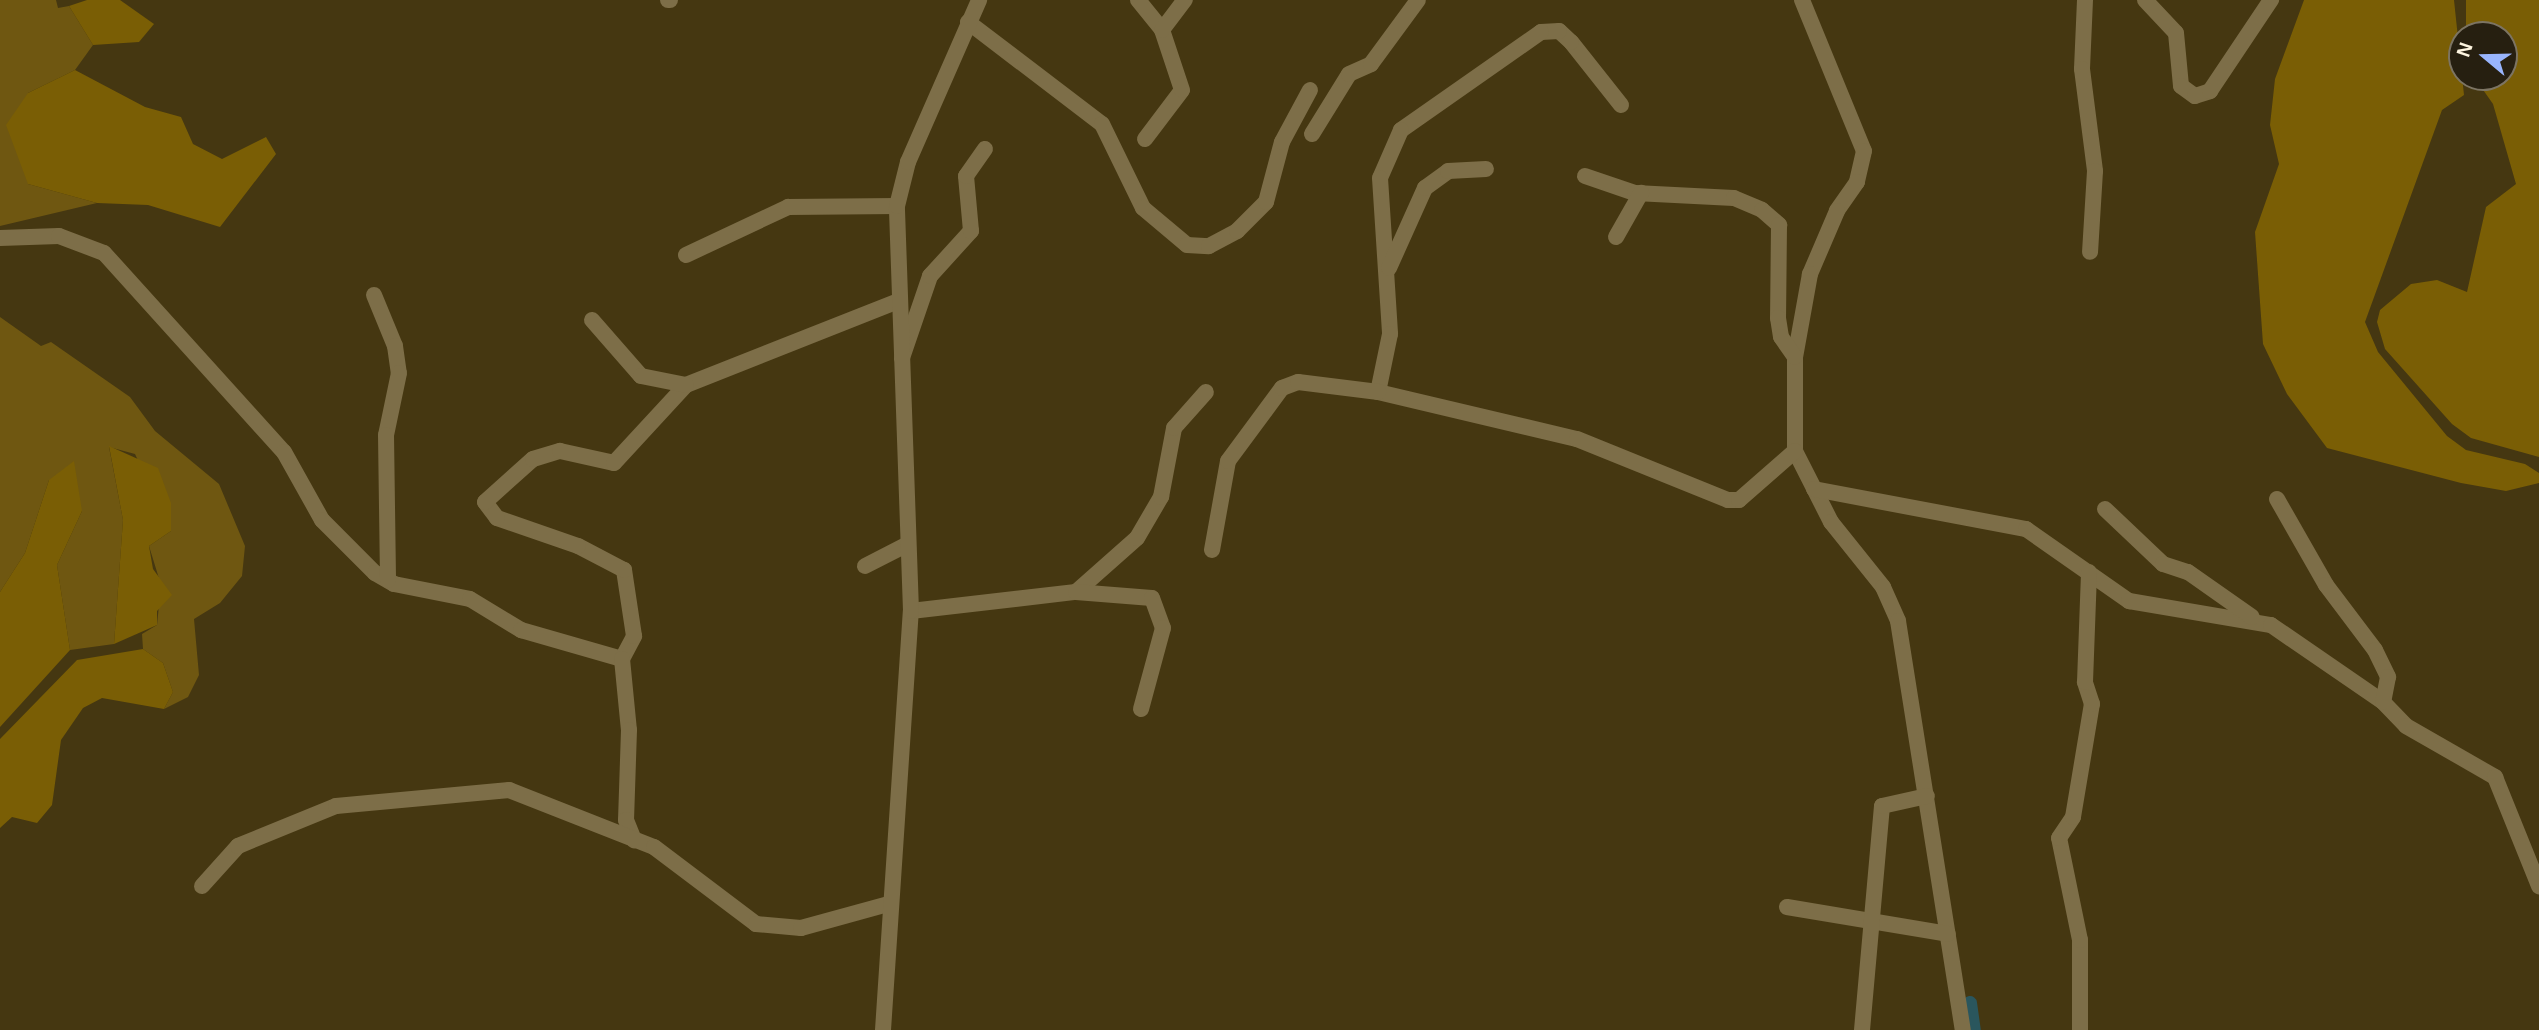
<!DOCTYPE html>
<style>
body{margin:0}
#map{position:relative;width:2539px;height:1030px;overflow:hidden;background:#453711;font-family:Arial,sans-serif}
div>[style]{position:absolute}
.green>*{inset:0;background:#6f5711}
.forest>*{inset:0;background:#7a5e05}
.canal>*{height:14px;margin:-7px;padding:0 7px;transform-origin:7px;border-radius:7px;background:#2a565d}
.minor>*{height:16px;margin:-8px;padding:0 8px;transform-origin:8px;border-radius:8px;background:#7d6e48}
span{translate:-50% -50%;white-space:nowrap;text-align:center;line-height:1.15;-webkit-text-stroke:7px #261f10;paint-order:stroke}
.north{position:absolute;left:2448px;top:21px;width:70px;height:70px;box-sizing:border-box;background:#261f10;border:2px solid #7c7463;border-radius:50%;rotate:289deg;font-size:19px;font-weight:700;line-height:28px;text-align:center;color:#fdf4df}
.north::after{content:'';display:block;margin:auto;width:24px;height:32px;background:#99b5fd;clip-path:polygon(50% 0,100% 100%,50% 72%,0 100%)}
</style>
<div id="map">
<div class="green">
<div style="clip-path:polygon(0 0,56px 0,58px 8px,69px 6px,93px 45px,75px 70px,28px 93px,28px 184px,97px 203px,0 226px)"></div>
<div style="clip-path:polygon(0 317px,41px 346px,51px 342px,130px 397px,155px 431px,219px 484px,245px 546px,242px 576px,220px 603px,194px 619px,199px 675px,188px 697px,164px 709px,173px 692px,163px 663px,143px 649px,142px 634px,157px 625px,161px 585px,149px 546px,171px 531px,135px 454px,109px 447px,123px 520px,114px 644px,70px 650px,57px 565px,82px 511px,49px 480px,25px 553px,0 592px)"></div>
</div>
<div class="forest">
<div style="clip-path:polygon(87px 0,120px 0,154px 24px,139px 42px,93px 45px,69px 6px)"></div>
<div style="clip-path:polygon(2304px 0,2454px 0,2464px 95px,2442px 110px,2365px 322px,2378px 352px,2447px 436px,2466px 450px,2525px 464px,2539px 473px,2539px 483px,2506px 491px,2461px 483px,2327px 448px,2287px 394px,2263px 344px,2255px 232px,2279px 164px,2270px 125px,2275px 79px)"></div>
<div style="clip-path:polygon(2466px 0,2539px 0,2539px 457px,2471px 438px,2452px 424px,2385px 349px,2377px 322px,2380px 310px,2411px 284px,2437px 280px,2467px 292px,2486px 207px,2516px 184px,2493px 104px,2474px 77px,2504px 77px,2504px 35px,2466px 35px)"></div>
<div style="clip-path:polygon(75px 70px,145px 107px,181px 117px,193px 144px,222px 159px,266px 137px,276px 154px,220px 227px,148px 205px,97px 203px,28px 184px,6px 125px,28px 93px)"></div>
<div style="clip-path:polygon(109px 446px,158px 468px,171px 503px,171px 531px,149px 546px,153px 569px,172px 595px,157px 611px,157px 625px,114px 644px,123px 520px)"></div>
<div style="clip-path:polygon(74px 461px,82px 511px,57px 565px,70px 650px,0 727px,0 592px,25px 553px,49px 480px)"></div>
<div style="clip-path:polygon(143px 649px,163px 663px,173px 692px,164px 709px,102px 698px,83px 708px,61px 740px,52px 805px,37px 823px,12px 817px,0 828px,0 739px,77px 660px)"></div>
</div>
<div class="canal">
<div style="left:1970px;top:1003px;width:27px;rotate:82deg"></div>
</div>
<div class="minor">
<div style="left:668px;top:0;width:2px"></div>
<div style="left:1138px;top:0;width:38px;rotate:51deg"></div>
<div style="left:1802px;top:0;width:163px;rotate:67.7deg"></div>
<div style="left:1864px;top:151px;width:32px;rotate:103deg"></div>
<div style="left:1857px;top:182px;width:35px;rotate:125deg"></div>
<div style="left:1837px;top:211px;width:69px;rotate:113.2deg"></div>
<div style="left:1810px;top:274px;width:84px;rotate:100.2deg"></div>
<div style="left:1795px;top:357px;width:94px;rotate:90deg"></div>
<div style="left:1795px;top:451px;width:80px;rotate:63.1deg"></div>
<div style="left:1831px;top:522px;width:83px;rotate:51.3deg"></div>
<div style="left:1883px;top:587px;width:37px;rotate:66deg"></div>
<div style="left:1898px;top:621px;width:414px;rotate:81deg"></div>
<div style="left:2085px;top:0;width:69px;rotate:92.5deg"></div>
<div style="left:2082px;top:69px;width:103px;rotate:82.7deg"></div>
<div style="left:2095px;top:171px;width:81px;rotate:93.5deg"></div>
<div style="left:2145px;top:0;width:45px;rotate:46.8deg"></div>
<div style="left:2176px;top:33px;width:53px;rotate:84.6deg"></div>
<div style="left:2181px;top:86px;width:17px;rotate:36deg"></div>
<div style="left:2195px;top:96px;width:16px;rotate:-18deg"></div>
<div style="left:2210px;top:91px;width:110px;rotate:-56.2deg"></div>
<div style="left:968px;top:22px;width:168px;rotate:37.3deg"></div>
<div style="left:1102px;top:124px;width:93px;rotate:64deg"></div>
<div style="left:1143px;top:208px;width:57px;rotate:40.1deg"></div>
<div style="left:1187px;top:245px;width:22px;rotate:3deg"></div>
<div style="left:1209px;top:246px;width:32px;rotate:-28deg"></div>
<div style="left:1237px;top:231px;width:41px;rotate:-45deg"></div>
<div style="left:1266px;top:202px;width:62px;rotate:-75.1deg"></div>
<div style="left:1282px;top:142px;width:59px;rotate:-61.7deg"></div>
<div style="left:1621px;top:105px;width:80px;rotate:-128.4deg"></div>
<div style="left:1571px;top:42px;width:16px;rotate:-137deg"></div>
<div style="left:1559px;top:31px;width:18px;rotate:177deg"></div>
<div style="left:1541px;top:32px;width:171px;rotate:145deg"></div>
<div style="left:1401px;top:130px;width:52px;rotate:113.6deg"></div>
<div style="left:1380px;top:178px;width:156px;rotate:86.3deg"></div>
<div style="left:1390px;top:334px;width:59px;rotate:101.7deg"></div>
<div style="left:1378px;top:392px;width:204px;rotate:13.3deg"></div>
<div style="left:1577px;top:439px;width:163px;rotate:22deg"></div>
<div style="left:1728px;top:500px;width:11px"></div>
<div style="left:1739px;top:500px;width:74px;rotate:-41.2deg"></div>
<div style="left:1312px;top:134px;width:70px;rotate:-58.3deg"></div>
<div style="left:1349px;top:74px;width:24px;rotate:-24deg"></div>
<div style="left:1371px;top:64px;width:79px;rotate:-53.7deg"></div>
<div style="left:1145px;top:139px;width:61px;rotate:-52.9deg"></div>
<div style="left:1182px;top:90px;width:63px;rotate:-108.4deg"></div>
<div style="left:1162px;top:30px;width:38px;rotate:-53deg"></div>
<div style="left:1585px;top:176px;width:53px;rotate:18.8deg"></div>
<div style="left:1635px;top:193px;width:99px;rotate:2.9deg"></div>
<div style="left:1734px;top:198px;width:30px;rotate:23deg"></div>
<div style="left:1762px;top:210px;width:23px;rotate:41deg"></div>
<div style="left:1779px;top:225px;width:93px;rotate:90.6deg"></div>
<div style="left:1778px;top:318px;width:19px;rotate:81deg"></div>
<div style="left:1781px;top:337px;width:24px;rotate:55deg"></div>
<div style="left:1616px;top:237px;width:51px;rotate:-60.4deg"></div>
<div style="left:0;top:238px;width:59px;rotate:-1.9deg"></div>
<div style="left:59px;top:236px;width:48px;rotate:20.7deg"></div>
<div style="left:104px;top:253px;width:268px;rotate:47.9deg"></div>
<div style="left:284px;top:452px;width:78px;rotate:60.8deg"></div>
<div style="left:322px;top:520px;width:75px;rotate:45deg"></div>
<div style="left:375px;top:573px;width:22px;rotate:30deg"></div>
<div style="left:394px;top:584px;width:77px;rotate:11.2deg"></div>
<div style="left:470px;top:599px;width:60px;rotate:31.3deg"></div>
<div style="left:521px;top:630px;width:105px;rotate:16deg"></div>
<div style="left:622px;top:659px;width:26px;rotate:-62deg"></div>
<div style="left:634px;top:636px;width:67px;rotate:-98.6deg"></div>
<div style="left:624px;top:570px;width:52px;rotate:-152.4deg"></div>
<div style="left:578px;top:546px;width:86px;rotate:-160.9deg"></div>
<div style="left:497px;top:518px;width:20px;rotate:-127deg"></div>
<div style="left:485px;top:502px;width:64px;rotate:-41.9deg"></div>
<div style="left:533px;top:459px;width:28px;rotate:-17deg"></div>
<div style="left:560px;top:451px;width:55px;rotate:12.5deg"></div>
<div style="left:614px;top:463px;width:106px;rotate:-47.3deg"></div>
<div style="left:686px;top:385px;width:228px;rotate:-21.6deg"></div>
<div style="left:686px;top:255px;width:113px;rotate:-25.2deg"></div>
<div style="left:788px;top:207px;width:109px;rotate:-0.5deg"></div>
<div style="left:1389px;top:268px;width:88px;rotate:-65.8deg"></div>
<div style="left:1425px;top:188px;width:29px;rotate:-36deg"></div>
<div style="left:1448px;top:171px;width:38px;rotate:-3deg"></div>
<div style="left:374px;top:295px;width:55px;rotate:67.6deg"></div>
<div style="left:395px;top:346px;width:27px;rotate:82deg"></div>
<div style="left:399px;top:373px;width:63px;rotate:101.8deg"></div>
<div style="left:386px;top:435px;width:145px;rotate:89.2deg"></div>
<div style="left:592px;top:320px;width:74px;rotate:48.8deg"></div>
<div style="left:641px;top:376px;width:46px;rotate:11.3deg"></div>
<div style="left:902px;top:358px;width:87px;rotate:-71.1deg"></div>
<div style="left:930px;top:276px;width:61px;rotate:-47.7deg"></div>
<div style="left:971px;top:231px;width:55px;rotate:-95.2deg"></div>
<div style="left:966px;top:176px;width:33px;rotate:-55deg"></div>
<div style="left:1814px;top:489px;width:216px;rotate:10.7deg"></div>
<div style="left:2026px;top:529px;width:126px;rotate:35deg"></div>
<div style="left:2129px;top:601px;width:144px;rotate:9.6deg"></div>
<div style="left:2271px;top:625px;width:136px;rotate:34.5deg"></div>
<div style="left:2383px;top:702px;width:33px;rotate:46deg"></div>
<div style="left:2406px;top:726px;width:103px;rotate:29.8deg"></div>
<div style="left:2495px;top:777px;width:118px;rotate:68deg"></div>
<div style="left:2277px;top:499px;width:99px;rotate:60.3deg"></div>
<div style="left:2326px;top:585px;width:81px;rotate:53deg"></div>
<div style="left:2375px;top:650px;width:30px;rotate:64deg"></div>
<div style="left:2388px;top:677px;width:25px;rotate:101deg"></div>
<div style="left:2105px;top:509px;width:80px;rotate:43.5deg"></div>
<div style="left:2163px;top:564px;width:26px;rotate:18deg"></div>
<div style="left:2188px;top:572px;width:78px;rotate:35.1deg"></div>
<div style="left:1212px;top:550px;width:90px;rotate:-79.8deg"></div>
<div style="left:1228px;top:461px;width:91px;rotate:-53.5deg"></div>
<div style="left:1282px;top:388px;width:17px;rotate:-21deg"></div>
<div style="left:1298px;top:382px;width:81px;rotate:7.1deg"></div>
<div style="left:865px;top:566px;width:48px;rotate:-27.1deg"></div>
<div style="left:1076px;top:592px;width:81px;rotate:-41.5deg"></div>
<div style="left:1137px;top:538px;width:48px;rotate:-59.7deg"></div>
<div style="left:1161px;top:497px;width:70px;rotate:-79.3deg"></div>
<div style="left:1174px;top:428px;width:48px;rotate:-48.4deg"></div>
<div style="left:911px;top:611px;width:166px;rotate:-6.6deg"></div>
<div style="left:1076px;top:592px;width:76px;rotate:4.5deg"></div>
<div style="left:1152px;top:598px;width:32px;rotate:70deg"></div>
<div style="left:1163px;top:628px;width:84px;rotate:105.2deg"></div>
<div style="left:622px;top:659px;width:71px;rotate:84.4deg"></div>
<div style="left:629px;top:730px;width:90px;rotate:91.9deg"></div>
<div style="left:626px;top:820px;width:22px;rotate:68deg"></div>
<div style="left:202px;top:886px;width:54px;rotate:-48deg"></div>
<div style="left:238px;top:846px;width:106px;rotate:-22.2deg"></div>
<div style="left:336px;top:806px;width:174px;rotate:-5.3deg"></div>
<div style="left:509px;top:790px;width:156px;rotate:21.5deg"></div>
<div style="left:654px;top:847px;width:128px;rotate:37deg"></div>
<div style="left:756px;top:924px;width:45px;rotate:5.1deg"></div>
<div style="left:801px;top:928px;width:90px;rotate:-15.4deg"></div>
<div style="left:1787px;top:907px;width:163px;rotate:9.5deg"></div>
<div style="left:883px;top:1030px;width:420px;rotate:-86.2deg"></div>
<div style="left:911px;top:611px;width:405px;rotate:-92deg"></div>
<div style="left:897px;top:206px;width:45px;rotate:-76deg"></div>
<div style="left:908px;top:162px;width:177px;rotate:-66.3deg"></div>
<div style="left:1862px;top:1030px;width:225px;rotate:-84.9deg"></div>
<div style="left:1882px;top:806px;width:46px;rotate:-12.5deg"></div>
<div style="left:2080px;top:1030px;width:90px;rotate:-90deg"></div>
<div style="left:2080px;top:940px;width:104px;rotate:-101.6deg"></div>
<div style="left:2059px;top:838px;width:25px;rotate:-56deg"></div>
<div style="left:2073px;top:817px;width:115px;rotate:-80.5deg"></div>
<div style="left:2092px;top:704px;width:23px;rotate:-108deg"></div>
<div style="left:2085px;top:682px;width:110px;rotate:-87.9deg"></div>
</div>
<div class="north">N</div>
</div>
